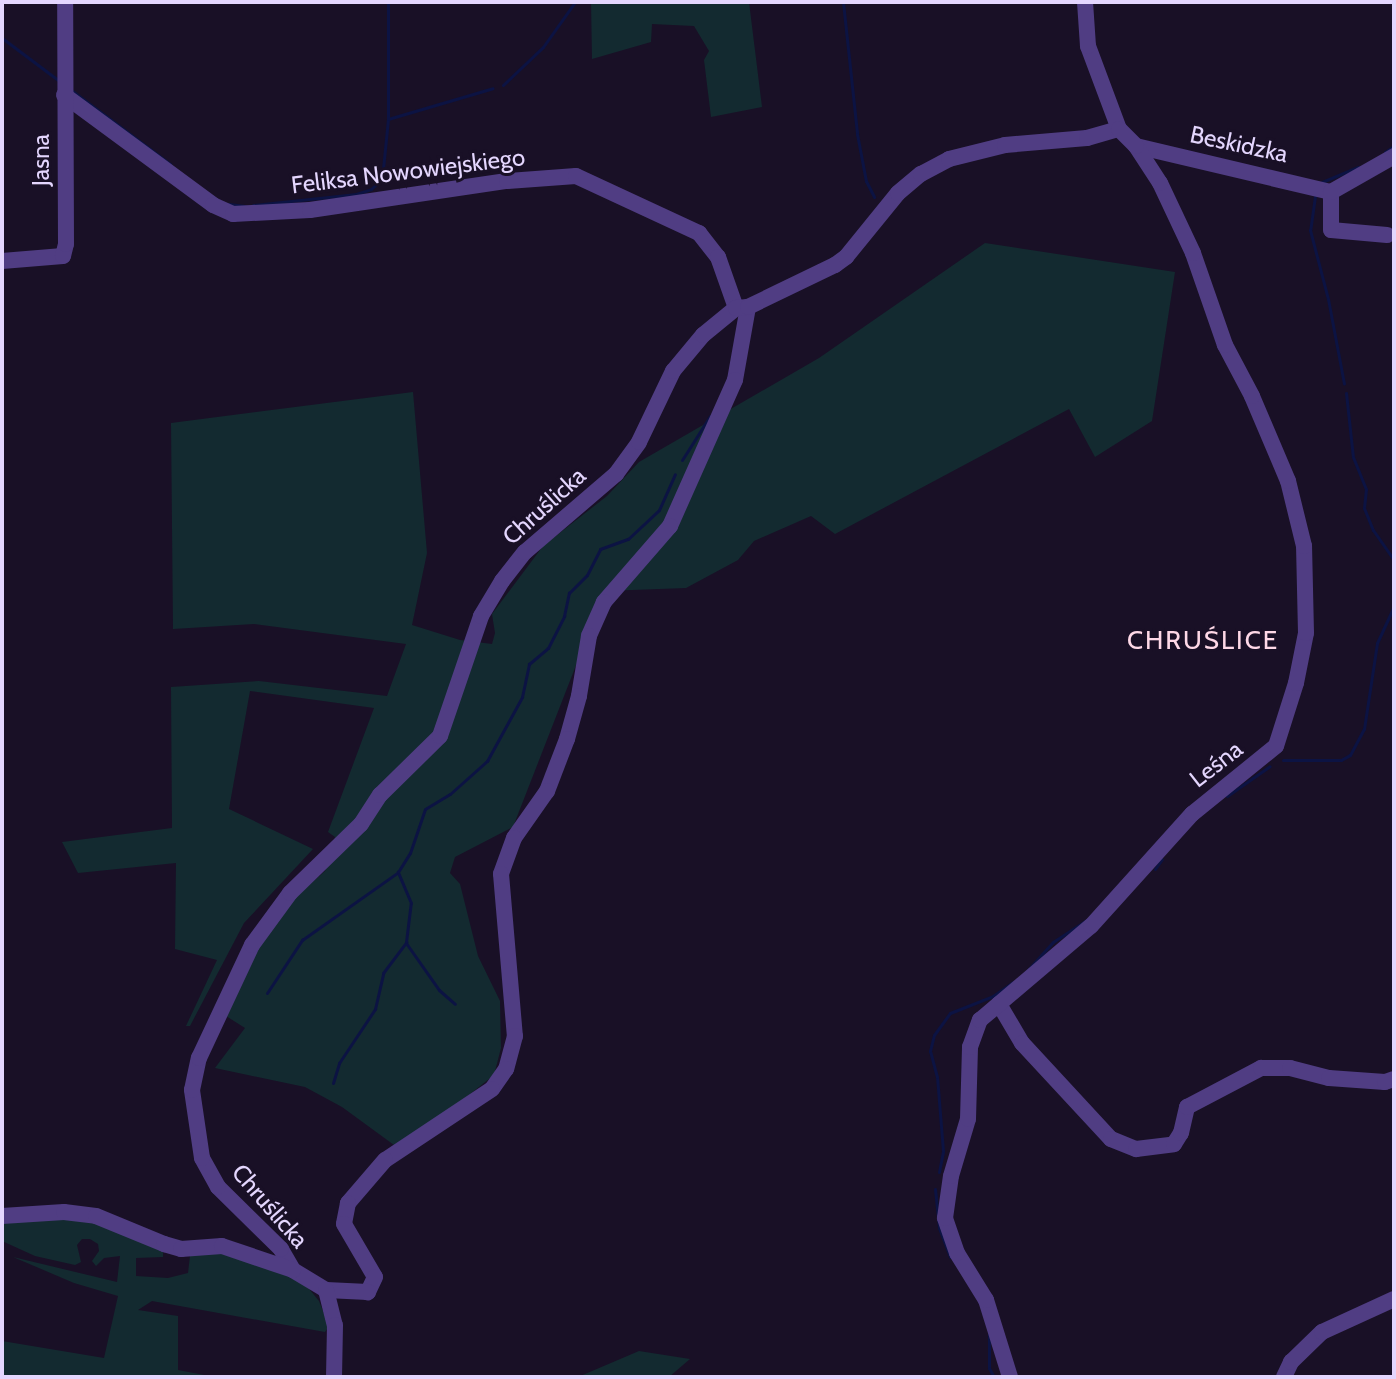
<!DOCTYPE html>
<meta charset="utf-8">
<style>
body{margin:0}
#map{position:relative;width:1396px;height:1379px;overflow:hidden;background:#191026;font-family:Cabin,sans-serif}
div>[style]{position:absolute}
.green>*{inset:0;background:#132a30}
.stream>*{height:3px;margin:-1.5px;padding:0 1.5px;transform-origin:1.5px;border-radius:1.5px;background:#0c1343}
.minor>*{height:16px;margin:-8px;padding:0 8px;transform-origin:8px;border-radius:8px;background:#503d83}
span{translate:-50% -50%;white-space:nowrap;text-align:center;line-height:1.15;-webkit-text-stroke:6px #191026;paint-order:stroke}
.street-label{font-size:24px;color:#e4d6fe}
.neighbourhood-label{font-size:26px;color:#fed8e7;letter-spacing:2px}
.frame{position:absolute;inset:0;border:4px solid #e4d6fe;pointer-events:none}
</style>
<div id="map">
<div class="green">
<div style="clip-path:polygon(591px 2px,749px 2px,762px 107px,711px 117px,704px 60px,709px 51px,694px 26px,652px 24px,651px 42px,592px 59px)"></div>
<div style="clip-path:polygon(985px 243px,1175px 272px,1152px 421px,1095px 457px,1069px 409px,835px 534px,811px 516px,754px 541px,738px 560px,686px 588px,605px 591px,513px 827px,455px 857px,450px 873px,460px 884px,478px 956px,500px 1001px,501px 1048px,494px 1075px,455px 1106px,394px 1145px,342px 1107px,305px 1087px,215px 1068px,245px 1028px,226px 1016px,242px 973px,289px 903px,325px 871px,335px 837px,328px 832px,374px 708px,250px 691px,229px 809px,313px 849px,244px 923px,190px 1026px,186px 1026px,217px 960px,175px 949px,176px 863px,78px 873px,62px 842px,172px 828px,171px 687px,259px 681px,387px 696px,406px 644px,254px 624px,173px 629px,171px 423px,413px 392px,427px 553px,412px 625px,460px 640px,492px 644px,495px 633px,492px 614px,543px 546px,607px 496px,639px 462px,819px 358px)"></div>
<div style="clip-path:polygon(58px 1218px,90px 1221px,163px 1248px,163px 1257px,136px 1258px,136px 1276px,168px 1278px,188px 1273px,190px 1256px,215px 1250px,262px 1261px,305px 1284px,319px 1301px,329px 1326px,325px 1332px,152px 1301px,138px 1310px,178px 1316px,178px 1370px,215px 1377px,2px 1377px,2px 1341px,104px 1358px,118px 1296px,74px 1283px,13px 1257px,117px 1282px,120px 1256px,104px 1258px,96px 1266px,92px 1261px,99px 1251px,98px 1244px,90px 1239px,82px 1239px,77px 1245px,81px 1262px,75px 1265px,35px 1256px,2px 1241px,2px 1221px)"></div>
<div style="clip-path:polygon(639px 1351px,690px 1359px,669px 1377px,578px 1377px)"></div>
</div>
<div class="stream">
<div style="left:843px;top:2px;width:133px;rotate:83.9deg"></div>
<div style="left:857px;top:134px;width:48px;rotate:79.2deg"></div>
<div style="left:866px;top:181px;width:18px;rotate:63deg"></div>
<div style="left:2px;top:38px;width:70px;rotate:36.9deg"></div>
<div style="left:503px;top:85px;width:55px;rotate:-43.5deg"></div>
<div style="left:543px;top:47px;width:55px;rotate:-54.6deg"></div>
<div style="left:71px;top:90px;width:124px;rotate:36.8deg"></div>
<div style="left:388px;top:119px;width:109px;rotate:-16.4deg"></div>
<div style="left:1385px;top:152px;width:11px;rotate:-34deg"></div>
<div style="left:1322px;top:182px;width:39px;rotate:-23deg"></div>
<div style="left:1315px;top:196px;width:34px;rotate:98deg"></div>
<div style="left:1310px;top:230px;width:71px;rotate:75.4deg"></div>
<div style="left:1328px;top:299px;width:86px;rotate:79.3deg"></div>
<div style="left:229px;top:204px;width:16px;rotate:7deg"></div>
<div style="left:253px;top:205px;width:104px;rotate:-6.1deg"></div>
<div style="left:356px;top:194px;width:16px;rotate:-18deg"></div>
<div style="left:371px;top:189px;width:15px;rotate:-42deg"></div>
<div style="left:382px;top:179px;width:60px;rotate:-84.3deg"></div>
<div style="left:388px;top:119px;width:117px;rotate:-90deg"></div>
<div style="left:1346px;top:393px;width:64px;rotate:83.8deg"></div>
<div style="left:1353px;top:457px;width:35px;rotate:68deg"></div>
<div style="left:1366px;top:489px;width:19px;rotate:96deg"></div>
<div style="left:1364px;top:508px;width:24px;rotate:68deg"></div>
<div style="left:1373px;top:530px;width:37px;rotate:55deg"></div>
<div style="left:682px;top:460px;width:52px;rotate:-57.5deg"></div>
<div style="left:1283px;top:760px;width:58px"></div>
<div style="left:1341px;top:760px;width:10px;rotate:-29deg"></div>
<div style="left:1350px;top:755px;width:30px;rotate:-62deg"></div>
<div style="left:1364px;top:729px;width:87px;rotate:-81.4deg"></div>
<div style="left:1377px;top:643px;width:41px;rotate:-65.3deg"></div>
<div style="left:1227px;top:796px;width:52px;rotate:-34.9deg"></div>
<div style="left:1155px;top:869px;width:12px;rotate:-55deg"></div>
<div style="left:406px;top:943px;width:57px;rotate:54.9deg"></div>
<div style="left:439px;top:990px;width:21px;rotate:41deg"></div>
<div style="left:1025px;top:973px;width:42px;rotate:-47.9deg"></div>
<div style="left:1053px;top:942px;width:42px;rotate:-33.3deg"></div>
<div style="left:267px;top:993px;width:64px;rotate:-56.6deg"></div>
<div style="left:302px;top:940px;width:116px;rotate:-35.2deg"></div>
<div style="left:333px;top:1083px;width:21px;rotate:-73deg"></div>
<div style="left:339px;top:1063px;width:65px;rotate:-56.3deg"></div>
<div style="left:375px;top:1009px;width:37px;rotate:-77deg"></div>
<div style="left:383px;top:973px;width:39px;rotate:-53deg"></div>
<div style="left:406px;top:942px;width:39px;rotate:-83deg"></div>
<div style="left:411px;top:903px;width:34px;rotate:-113deg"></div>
<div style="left:398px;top:872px;width:22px;rotate:-58deg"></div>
<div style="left:410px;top:853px;width:46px;rotate:-71.2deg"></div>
<div style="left:425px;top:809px;width:29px;rotate:-31deg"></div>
<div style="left:450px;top:794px;width:50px;rotate:-41.7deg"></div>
<div style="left:487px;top:761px;width:73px;rotate:-61.3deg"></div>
<div style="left:522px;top:697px;width:34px;rotate:-78deg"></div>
<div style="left:529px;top:664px;width:25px;rotate:-40deg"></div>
<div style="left:548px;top:648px;width:36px;rotate:-63deg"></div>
<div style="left:564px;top:616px;width:24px;rotate:-78deg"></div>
<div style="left:569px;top:593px;width:25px;rotate:-45deg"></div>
<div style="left:587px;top:575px;width:29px;rotate:-63deg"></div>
<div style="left:600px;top:549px;width:30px;rotate:-20deg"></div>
<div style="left:628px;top:539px;width:42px;rotate:-43.1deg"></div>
<div style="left:659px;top:510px;width:39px;rotate:-66deg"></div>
<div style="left:939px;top:1172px;width:21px;rotate:-79deg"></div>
<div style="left:943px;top:1151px;width:74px;rotate:-94.6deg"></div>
<div style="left:937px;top:1077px;width:27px;rotate:-105deg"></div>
<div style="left:930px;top:1051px;width:16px;rotate:-76deg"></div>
<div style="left:934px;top:1035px;width:27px;rotate:-54deg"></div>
<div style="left:950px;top:1013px;width:46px;rotate:-21.6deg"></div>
<div style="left:993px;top:996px;width:24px;rotate:-35deg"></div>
<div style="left:935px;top:1189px;width:39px;rotate:84deg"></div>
<div style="left:939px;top:1228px;width:31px;rotate:69deg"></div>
<div style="left:989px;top:1334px;width:34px;rotate:90deg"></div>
<div style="left:989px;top:1368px;width:10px;rotate:61deg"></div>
</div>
<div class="minor">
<div style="left:64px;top:95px;width:185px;rotate:36.4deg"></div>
<div style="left:213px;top:205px;width:22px;rotate:24deg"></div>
<div style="left:233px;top:214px;width:77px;rotate:-3deg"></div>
<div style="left:310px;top:210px;width:199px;rotate:-8.4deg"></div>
<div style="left:507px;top:181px;width:69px;rotate:-4.1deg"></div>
<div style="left:576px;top:176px;width:136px;rotate:24.9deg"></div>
<div style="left:699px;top:233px;width:31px;rotate:52deg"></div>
<div style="left:718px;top:257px;width:54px;rotate:70.6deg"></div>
<div style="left:1136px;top:146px;width:200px;rotate:13.3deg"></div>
<div style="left:1387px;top:235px;width:56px;rotate:-174.9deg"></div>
<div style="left:1331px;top:230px;width:38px;rotate:-90deg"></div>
<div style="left:1331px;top:192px;width:73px;rotate:-29.7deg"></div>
<div style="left:2px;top:261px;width:61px;rotate:-4.7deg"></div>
<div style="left:63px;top:256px;width:12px;rotate:-76deg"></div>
<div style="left:66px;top:244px;width:242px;rotate:-90.2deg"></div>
<div style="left:748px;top:307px;width:74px;rotate:100.1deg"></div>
<div style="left:735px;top:380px;width:160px;rotate:114deg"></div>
<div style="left:670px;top:526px;width:101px;rotate:131deg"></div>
<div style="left:604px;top:602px;width:37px;rotate:114deg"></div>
<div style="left:589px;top:636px;width:61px;rotate:99.5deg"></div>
<div style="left:579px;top:696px;width:45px;rotate:105.6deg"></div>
<div style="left:567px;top:739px;width:56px;rotate:111deg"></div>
<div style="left:547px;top:791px;width:57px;rotate:125.1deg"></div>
<div style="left:514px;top:838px;width:38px;rotate:110deg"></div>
<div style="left:501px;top:874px;width:163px;rotate:85.1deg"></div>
<div style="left:515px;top:1036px;width:34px;rotate:105deg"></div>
<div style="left:506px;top:1069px;width:24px;rotate:125deg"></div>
<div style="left:492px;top:1089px;width:128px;rotate:146.4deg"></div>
<div style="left:385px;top:1160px;width:57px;rotate:130.7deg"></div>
<div style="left:348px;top:1203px;width:21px;rotate:101deg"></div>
<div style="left:344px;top:1224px;width:61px;rotate:59.7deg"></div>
<div style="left:375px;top:1277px;width:17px;rotate:115deg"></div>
<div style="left:368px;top:1292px;width:42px;rotate:-177.3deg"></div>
<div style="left:326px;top:1290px;width:39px;rotate:-149deg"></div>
<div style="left:293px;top:1270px;width:24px;rotate:-120deg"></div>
<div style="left:281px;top:1249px;width:88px;rotate:-135.5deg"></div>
<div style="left:218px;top:1187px;width:33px;rotate:-119deg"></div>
<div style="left:202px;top:1158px;width:69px;rotate:-98.4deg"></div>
<div style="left:192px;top:1090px;width:33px;rotate:-78deg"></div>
<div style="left:199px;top:1058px;width:125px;rotate:-64.9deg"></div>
<div style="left:252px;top:945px;width:64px;rotate:-53.8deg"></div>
<div style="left:290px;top:893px;width:99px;rotate:-44.2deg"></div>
<div style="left:361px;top:824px;width:35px;rotate:-57deg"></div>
<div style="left:380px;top:795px;width:84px;rotate:-44.5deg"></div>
<div style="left:440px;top:736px;width:127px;rotate:-71.1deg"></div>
<div style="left:481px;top:616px;width:41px;rotate:-59deg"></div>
<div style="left:502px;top:581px;width:37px;rotate:-52deg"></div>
<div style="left:525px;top:552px;width:120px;rotate:-40.6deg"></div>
<div style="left:616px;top:474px;width:39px;rotate:-54deg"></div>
<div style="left:639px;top:442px;width:79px;rotate:-64.4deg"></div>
<div style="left:673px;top:371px;width:47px;rotate:-50.2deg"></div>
<div style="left:703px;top:335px;width:43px;rotate:-39.3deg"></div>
<div style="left:736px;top:308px;width:12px;rotate:-5deg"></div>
<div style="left:748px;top:307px;width:97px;rotate:-25.8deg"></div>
<div style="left:835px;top:265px;width:14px;rotate:-36deg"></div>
<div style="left:846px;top:257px;width:82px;rotate:-50.9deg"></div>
<div style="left:898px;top:193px;width:30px;rotate:-40deg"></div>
<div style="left:921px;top:174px;width:32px;rotate:-28deg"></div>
<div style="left:949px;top:159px;width:58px;rotate:-14deg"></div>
<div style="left:1005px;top:145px;width:82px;rotate:-4.9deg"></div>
<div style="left:1087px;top:138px;width:33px;rotate:-16deg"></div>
<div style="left:1119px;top:129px;width:89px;rotate:-110.5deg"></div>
<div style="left:1088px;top:46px;width:44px;rotate:-93.9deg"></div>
<div style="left:999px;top:1004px;width:45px;rotate:59.5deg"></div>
<div style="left:1022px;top:1043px;width:131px;rotate:47.2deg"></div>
<div style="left:1111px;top:1139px;width:27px;rotate:22deg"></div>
<div style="left:1136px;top:1149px;width:38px;rotate:-7deg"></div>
<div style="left:1174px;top:1144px;width:13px;rotate:-58deg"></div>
<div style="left:1181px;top:1133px;width:27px;rotate:-77deg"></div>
<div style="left:1187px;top:1107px;width:84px;rotate:-27.8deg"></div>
<div style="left:1261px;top:1068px;width:29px"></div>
<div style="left:1290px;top:1068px;width:40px;rotate:14.4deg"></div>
<div style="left:1329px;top:1078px;width:56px;rotate:4.1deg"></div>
<div style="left:1385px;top:1082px;width:9px;rotate:-18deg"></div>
<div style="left:2px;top:1216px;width:62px;rotate:-3.7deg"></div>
<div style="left:64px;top:1212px;width:32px;rotate:7deg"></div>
<div style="left:96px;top:1216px;width:74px;rotate:22.4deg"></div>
<div style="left:164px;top:1244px;width:18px;rotate:16deg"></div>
<div style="left:181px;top:1249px;width:41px;rotate:-4.2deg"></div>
<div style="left:222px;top:1246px;width:75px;rotate:18.7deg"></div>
<div style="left:326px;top:1290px;width:36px;rotate:76deg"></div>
<div style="left:335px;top:1325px;width:52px;rotate:91.1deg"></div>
<div style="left:1010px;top:1377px;width:81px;rotate:-107.3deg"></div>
<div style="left:986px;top:1300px;width:55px;rotate:-121.7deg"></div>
<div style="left:957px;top:1253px;width:37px;rotate:-109deg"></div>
<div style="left:945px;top:1218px;width:42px;rotate:-81.9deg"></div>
<div style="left:951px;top:1176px;width:59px;rotate:-73.4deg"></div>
<div style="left:968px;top:1119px;width:72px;rotate:-88.4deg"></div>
<div style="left:970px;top:1047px;width:29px;rotate:-70deg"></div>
<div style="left:980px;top:1020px;width:145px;rotate:-40.3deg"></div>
<div style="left:1091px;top:926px;width:151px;rotate:-48deg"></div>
<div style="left:1192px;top:814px;width:108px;rotate:-39deg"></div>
<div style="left:1276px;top:746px;width:66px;rotate:-72.4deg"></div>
<div style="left:1296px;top:683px;width:51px;rotate:-78.7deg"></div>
<div style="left:1306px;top:633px;width:87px;rotate:-91.3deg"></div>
<div style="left:1304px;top:546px;width:67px;rotate:-103.8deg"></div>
<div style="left:1288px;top:481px;width:92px;rotate:-113deg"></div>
<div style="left:1252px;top:396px;width:58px;rotate:-117.9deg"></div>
<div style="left:1225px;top:345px;width:97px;rotate:-109.2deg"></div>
<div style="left:1193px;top:253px;width:77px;rotate:-115.2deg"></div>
<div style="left:1160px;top:183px;width:44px;rotate:-123deg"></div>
<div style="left:1136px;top:146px;width:24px;rotate:-135deg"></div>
<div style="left:1284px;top:1377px;width:17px;rotate:-65deg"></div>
<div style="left:1291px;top:1362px;width:43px;rotate:-44.1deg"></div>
<div style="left:1322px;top:1332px;width:79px;rotate:-24.6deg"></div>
</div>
<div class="street-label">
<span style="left:1239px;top:144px;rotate:12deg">Beskidzka</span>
<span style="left:41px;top:160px;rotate:-90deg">Jasna</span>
<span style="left:408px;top:171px;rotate:-7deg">Feliksa Nowowiejskiego</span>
<span style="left:544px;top:506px;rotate:-42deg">Chruślicka</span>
<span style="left:1216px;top:764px;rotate:-38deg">Leśna</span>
<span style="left:270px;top:1206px;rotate:49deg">Chruślicka</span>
</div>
<div class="neighbourhood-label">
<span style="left:1203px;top:641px">CHRUŚLICE</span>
</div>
<div class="frame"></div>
</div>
